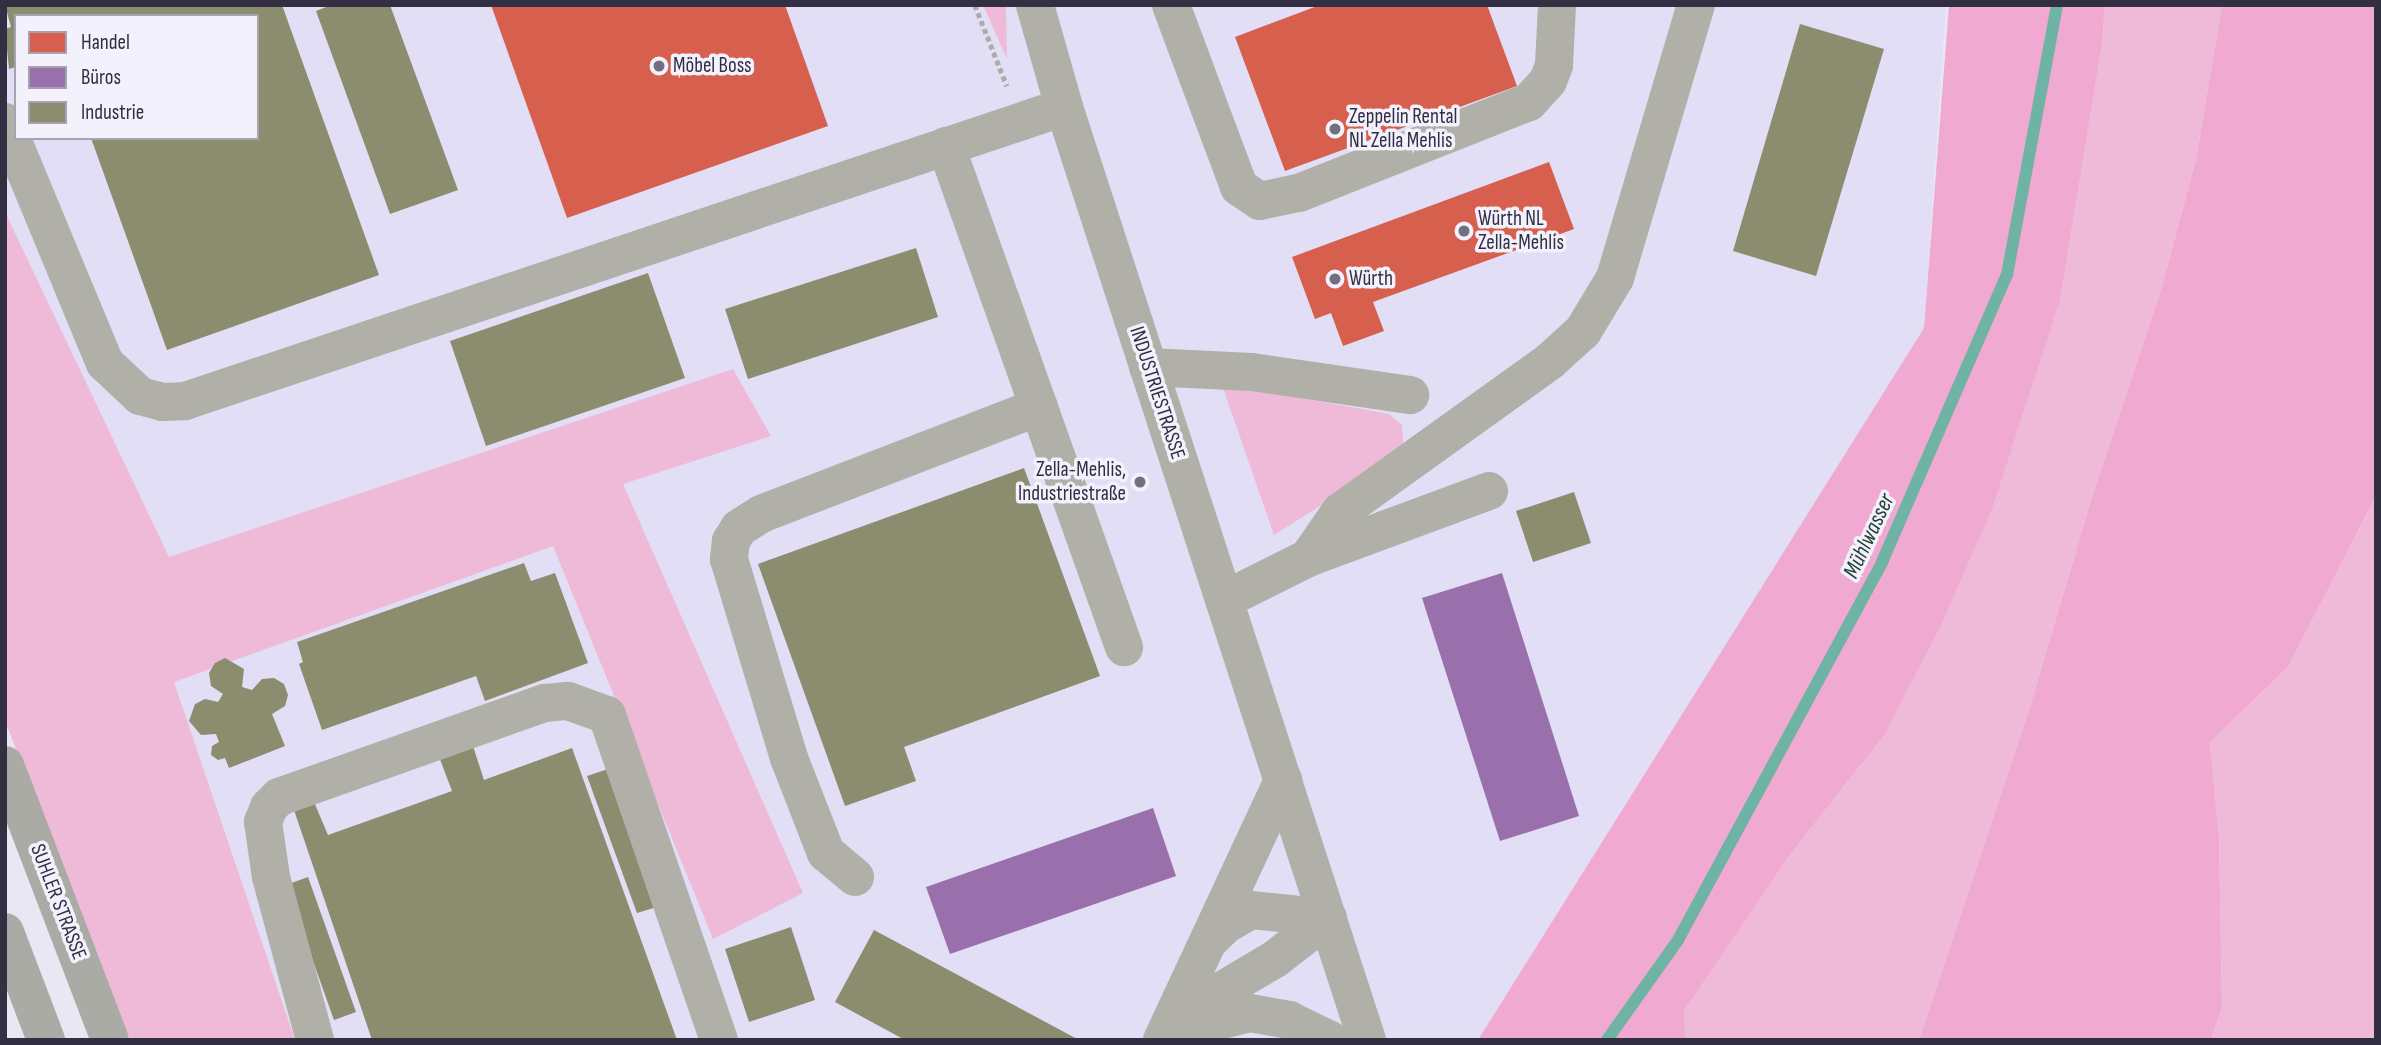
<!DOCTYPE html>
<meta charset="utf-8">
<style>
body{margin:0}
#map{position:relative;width:2381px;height:1045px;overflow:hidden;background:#e8e7f3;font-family:"Sofia Sans Condensed",sans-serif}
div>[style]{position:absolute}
.built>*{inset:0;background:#e1def6}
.green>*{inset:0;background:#efbad7}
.forest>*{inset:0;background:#f0a9d0}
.shops>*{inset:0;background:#d6604d}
.offices>*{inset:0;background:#9970ab}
.industry>*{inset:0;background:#8c8c6e}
.stream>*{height:12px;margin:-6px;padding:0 6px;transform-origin:6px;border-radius:6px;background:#6eb3a4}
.path>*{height:4.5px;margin-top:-2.25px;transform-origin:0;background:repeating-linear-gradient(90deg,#acaca8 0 5px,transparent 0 8.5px)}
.minor>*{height:38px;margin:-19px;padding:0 19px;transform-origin:19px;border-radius:19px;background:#b0b0a8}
.major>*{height:38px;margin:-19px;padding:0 19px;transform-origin:19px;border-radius:19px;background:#ababa6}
.dots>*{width:19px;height:19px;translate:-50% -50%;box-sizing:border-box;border:4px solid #f2f1fc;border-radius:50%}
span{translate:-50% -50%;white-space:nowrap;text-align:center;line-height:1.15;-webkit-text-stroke:7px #f2f1fc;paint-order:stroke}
.poi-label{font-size:21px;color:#322f43}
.left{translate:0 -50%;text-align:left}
.right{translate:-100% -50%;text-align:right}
.street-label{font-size:21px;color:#322f43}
.water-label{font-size:23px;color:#234037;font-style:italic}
.frame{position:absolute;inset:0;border:7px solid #322f43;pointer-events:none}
.legend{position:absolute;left:14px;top:14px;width:245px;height:126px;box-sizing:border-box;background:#f2f1fc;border:2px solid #a5a3b2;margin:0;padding:9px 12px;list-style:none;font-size:21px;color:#322f43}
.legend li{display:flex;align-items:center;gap:14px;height:35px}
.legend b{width:35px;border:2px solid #a5a3b2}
</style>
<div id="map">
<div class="built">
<div style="clip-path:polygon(evenodd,5px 5px,1946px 5px,1924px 328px,1478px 1040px,251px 1040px,5px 352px,5px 5px,16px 16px,257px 16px,257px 138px,16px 138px,16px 16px)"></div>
</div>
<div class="green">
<div style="clip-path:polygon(983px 5px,1006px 5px,1007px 59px)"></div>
<div style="clip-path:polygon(2105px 5px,2222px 5px,2196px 159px,2162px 286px,2092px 497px,2029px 710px,1919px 1040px,1685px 1040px,1683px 1010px,1792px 852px,1883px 737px,1993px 507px,2060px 299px,2102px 45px)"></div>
<div style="clip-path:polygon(5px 212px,169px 557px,733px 369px,771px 436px,623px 484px,803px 893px,713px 939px,553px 546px,174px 682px,295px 1040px,130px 1040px,5px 721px)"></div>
<div style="clip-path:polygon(1223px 388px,1247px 388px,1389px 414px,1402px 425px,1404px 453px,1274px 535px)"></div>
<div style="clip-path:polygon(2376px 496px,2376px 1040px,2211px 1040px,2222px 1007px,2219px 837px,2210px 742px,2288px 667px)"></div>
</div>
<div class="forest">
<div style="clip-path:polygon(1949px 5px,2105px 5px,2102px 45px,2060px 300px,1993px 507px,1940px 627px,1883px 737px,1792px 852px,1684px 1010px,1685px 1040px,1478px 1040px,1924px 328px)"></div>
<div style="clip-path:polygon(2222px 5px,2376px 5px,2376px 496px,2288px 667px,2210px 742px,2219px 837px,2222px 1007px,2211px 1040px,1919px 1040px,2029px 710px,2092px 497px,2162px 286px,2196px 159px)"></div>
</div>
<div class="shops">
<div style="clip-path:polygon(491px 5px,785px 5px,828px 126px,567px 218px)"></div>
<div style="clip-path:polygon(1320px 5px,1487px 5px,1517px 86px,1285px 171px,1235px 37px)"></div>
<div style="clip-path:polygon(1549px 162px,1574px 229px,1373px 302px,1384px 331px,1343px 346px,1331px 313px,1315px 319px,1292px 257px)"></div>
</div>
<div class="offices">
<div style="clip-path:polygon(1502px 573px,1579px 816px,1500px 841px,1422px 598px)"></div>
<div style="clip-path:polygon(1153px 808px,1176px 876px,950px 954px,926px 887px)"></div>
</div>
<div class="industry">
<div style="clip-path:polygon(5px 5px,282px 5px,379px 275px,167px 350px,91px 138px,257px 138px,257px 16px,16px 16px,16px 67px,9px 69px,5px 29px,11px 27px)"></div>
<div style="clip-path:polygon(331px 5px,390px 5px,458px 190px,390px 214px,316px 11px)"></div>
<div style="clip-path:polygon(1800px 24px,1884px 49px,1816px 276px,1733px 251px)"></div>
<div style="clip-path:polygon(916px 248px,938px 317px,748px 379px,725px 309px)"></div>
<div style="clip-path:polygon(648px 273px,685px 378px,486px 446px,450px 341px)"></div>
<div style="clip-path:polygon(1024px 468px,1100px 676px,904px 747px,916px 781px,845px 806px,758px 564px)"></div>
<div style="clip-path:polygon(1574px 492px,1591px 543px,1533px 562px,1516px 511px)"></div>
<div style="clip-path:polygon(524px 563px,531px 581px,555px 573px,588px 663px,485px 701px,476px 676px,322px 730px,299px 664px,303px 662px,297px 642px)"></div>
<div style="clip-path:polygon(225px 658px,244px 669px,242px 687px,252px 690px,262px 679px,274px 678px,284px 684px,288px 695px,285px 706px,272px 714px,285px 746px,229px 768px,225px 758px,218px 760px,211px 755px,212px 746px,219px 742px,216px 734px,201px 735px,189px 721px,195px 704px,205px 699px,218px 702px,223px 694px,211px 686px,209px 673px,215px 663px)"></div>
<div style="clip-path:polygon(472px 743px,484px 780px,572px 748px,677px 1040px,372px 1040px,294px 810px,314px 802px,328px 835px,452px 791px,438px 754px)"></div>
<div style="clip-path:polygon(611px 768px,660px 906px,637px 913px,587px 776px)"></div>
<div style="clip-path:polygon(308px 877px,356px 1012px,334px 1020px,286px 885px)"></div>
<div style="clip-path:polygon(791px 927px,815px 1000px,749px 1022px,725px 949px)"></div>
<div style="clip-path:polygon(874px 930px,1079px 1040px,905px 1040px,835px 1002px)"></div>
</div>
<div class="stream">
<div style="left:1607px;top:1040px;width:123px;rotate:-54.6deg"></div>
<div style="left:1678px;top:940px;width:430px;rotate:-61.6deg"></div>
<div style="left:1882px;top:562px;width:313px;rotate:-66.5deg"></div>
<div style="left:2007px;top:275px;width:275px;rotate:-79.5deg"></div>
</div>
<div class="path">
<div style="left:975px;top:5px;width:87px;rotate:68.4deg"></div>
</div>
<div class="minor">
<div style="left:1035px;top:5px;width:106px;rotate:74.1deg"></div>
<div style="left:1064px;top:107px;width:981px;rotate:72.01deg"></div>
<div style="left:1171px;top:5px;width:194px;rotate:69.5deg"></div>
<div style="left:1239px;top:187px;width:25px;rotate:34deg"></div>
<div style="left:1260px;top:201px;width:40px;rotate:-12deg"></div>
<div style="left:1299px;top:193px;width:247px;rotate:-21.6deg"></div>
<div style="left:1529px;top:102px;width:28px;rotate:-48deg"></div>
<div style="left:1548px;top:81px;width:17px;rotate:-69deg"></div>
<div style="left:1554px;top:65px;width:60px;rotate:-87.1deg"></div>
<div style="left:5px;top:122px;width:261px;rotate:67.5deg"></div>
<div style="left:105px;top:363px;width:48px;rotate:43.3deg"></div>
<div style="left:140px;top:396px;width:23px;rotate:15deg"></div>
<div style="left:162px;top:402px;width:23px;rotate:-2deg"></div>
<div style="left:185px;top:401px;width:927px;rotate:-18.49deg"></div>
<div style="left:946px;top:146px;width:532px;rotate:70.44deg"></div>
<div style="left:1148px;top:367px;width:104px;rotate:2.8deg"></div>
<div style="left:1252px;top:372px;width:160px;rotate:8.3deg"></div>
<div style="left:1308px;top:558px;width:56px;rotate:-55.2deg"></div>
<div style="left:1340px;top:512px;width:259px;rotate:-35.7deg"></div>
<div style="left:1550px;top:361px;width:45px;rotate:-42.3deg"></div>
<div style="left:1583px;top:331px;width:62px;rotate:-58.9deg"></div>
<div style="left:1615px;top:278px;width:285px;rotate:-73.5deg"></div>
<div style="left:1224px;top:600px;width:94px;rotate:-26.6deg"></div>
<div style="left:1308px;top:558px;width:193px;rotate:-20.3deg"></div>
<div style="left:855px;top:877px;width:38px;rotate:-140deg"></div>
<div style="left:826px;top:853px;width:102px;rotate:-111.3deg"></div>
<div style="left:789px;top:758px;width:208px;rotate:-106.8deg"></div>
<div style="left:729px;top:559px;width:18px;rotate:-84deg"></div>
<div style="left:731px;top:541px;width:15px;rotate:-58deg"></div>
<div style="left:739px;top:528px;width:26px;rotate:-32deg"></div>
<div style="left:761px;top:514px;width:298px;rotate:-21.1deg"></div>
<div style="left:1209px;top:941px;width:23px;rotate:-45deg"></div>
<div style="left:1225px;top:925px;width:30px;rotate:-30deg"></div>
<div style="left:1251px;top:910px;width:77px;rotate:5.9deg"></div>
<div style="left:1188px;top:1038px;width:27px;rotate:-34deg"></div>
<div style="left:1210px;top:1023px;width:41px;rotate:-14deg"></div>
<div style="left:1250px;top:1013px;width:40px;rotate:10deg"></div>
<div style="left:1289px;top:1020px;width:46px;rotate:26deg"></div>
<div style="left:1174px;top:1039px;width:67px;rotate:-45.6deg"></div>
<div style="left:1221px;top:991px;width:63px;rotate:-30.7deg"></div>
<div style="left:1275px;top:959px;width:67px;rotate:-37.7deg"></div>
<div style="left:315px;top:1040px;width:169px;rotate:-105.1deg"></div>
<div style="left:271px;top:877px;width:56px;rotate:-98.3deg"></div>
<div style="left:263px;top:822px;width:16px;rotate:-68deg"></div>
<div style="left:269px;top:807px;width:14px;rotate:-45deg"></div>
<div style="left:279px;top:797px;width:281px;rotate:-19.5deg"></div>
<div style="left:544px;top:703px;width:24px;rotate:-5deg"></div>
<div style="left:568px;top:701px;width:41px;rotate:19.7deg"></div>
<div style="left:607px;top:715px;width:344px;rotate:71deg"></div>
<div style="left:1162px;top:1040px;width:287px;rotate:-65deg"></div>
</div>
<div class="major">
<div style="left:5px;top:765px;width:294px;rotate:69.1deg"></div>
<div style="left:5px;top:932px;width:116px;rotate:69.2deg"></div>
</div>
<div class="dots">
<div style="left:659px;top:66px;background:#726f81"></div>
<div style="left:1335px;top:129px;background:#726f81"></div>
<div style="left:1464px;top:231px;background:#726f81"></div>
<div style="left:1335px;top:279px;background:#726f81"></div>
<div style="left:1140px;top:482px;background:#726f81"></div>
</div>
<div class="poi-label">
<span class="left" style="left:673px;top:66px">Möbel Boss</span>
<span class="left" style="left:1349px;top:129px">Zeppelin Rental<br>NL Zella Mehlis</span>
<span class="left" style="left:1478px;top:231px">Würth NL<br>Zella-Mehlis</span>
<span class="left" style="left:1349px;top:279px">Würth</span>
<span class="right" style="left:1126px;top:482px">Zella-Mehlis,<br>Industriestraße</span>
</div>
<div class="street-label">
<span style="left:1157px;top:393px;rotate:72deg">INDUSTRIESTRASSE</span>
<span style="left:58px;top:902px;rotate:69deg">SUHLER STRASSE</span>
</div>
<div class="water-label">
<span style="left:1869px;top:536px;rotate:-65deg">Mühlwasser</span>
</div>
<div class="frame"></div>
<ul class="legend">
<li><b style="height:19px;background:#d6604d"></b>Handel</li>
<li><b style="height:19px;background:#9970ab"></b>Büros</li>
<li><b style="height:19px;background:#8c8c6e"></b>Industrie</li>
</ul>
</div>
